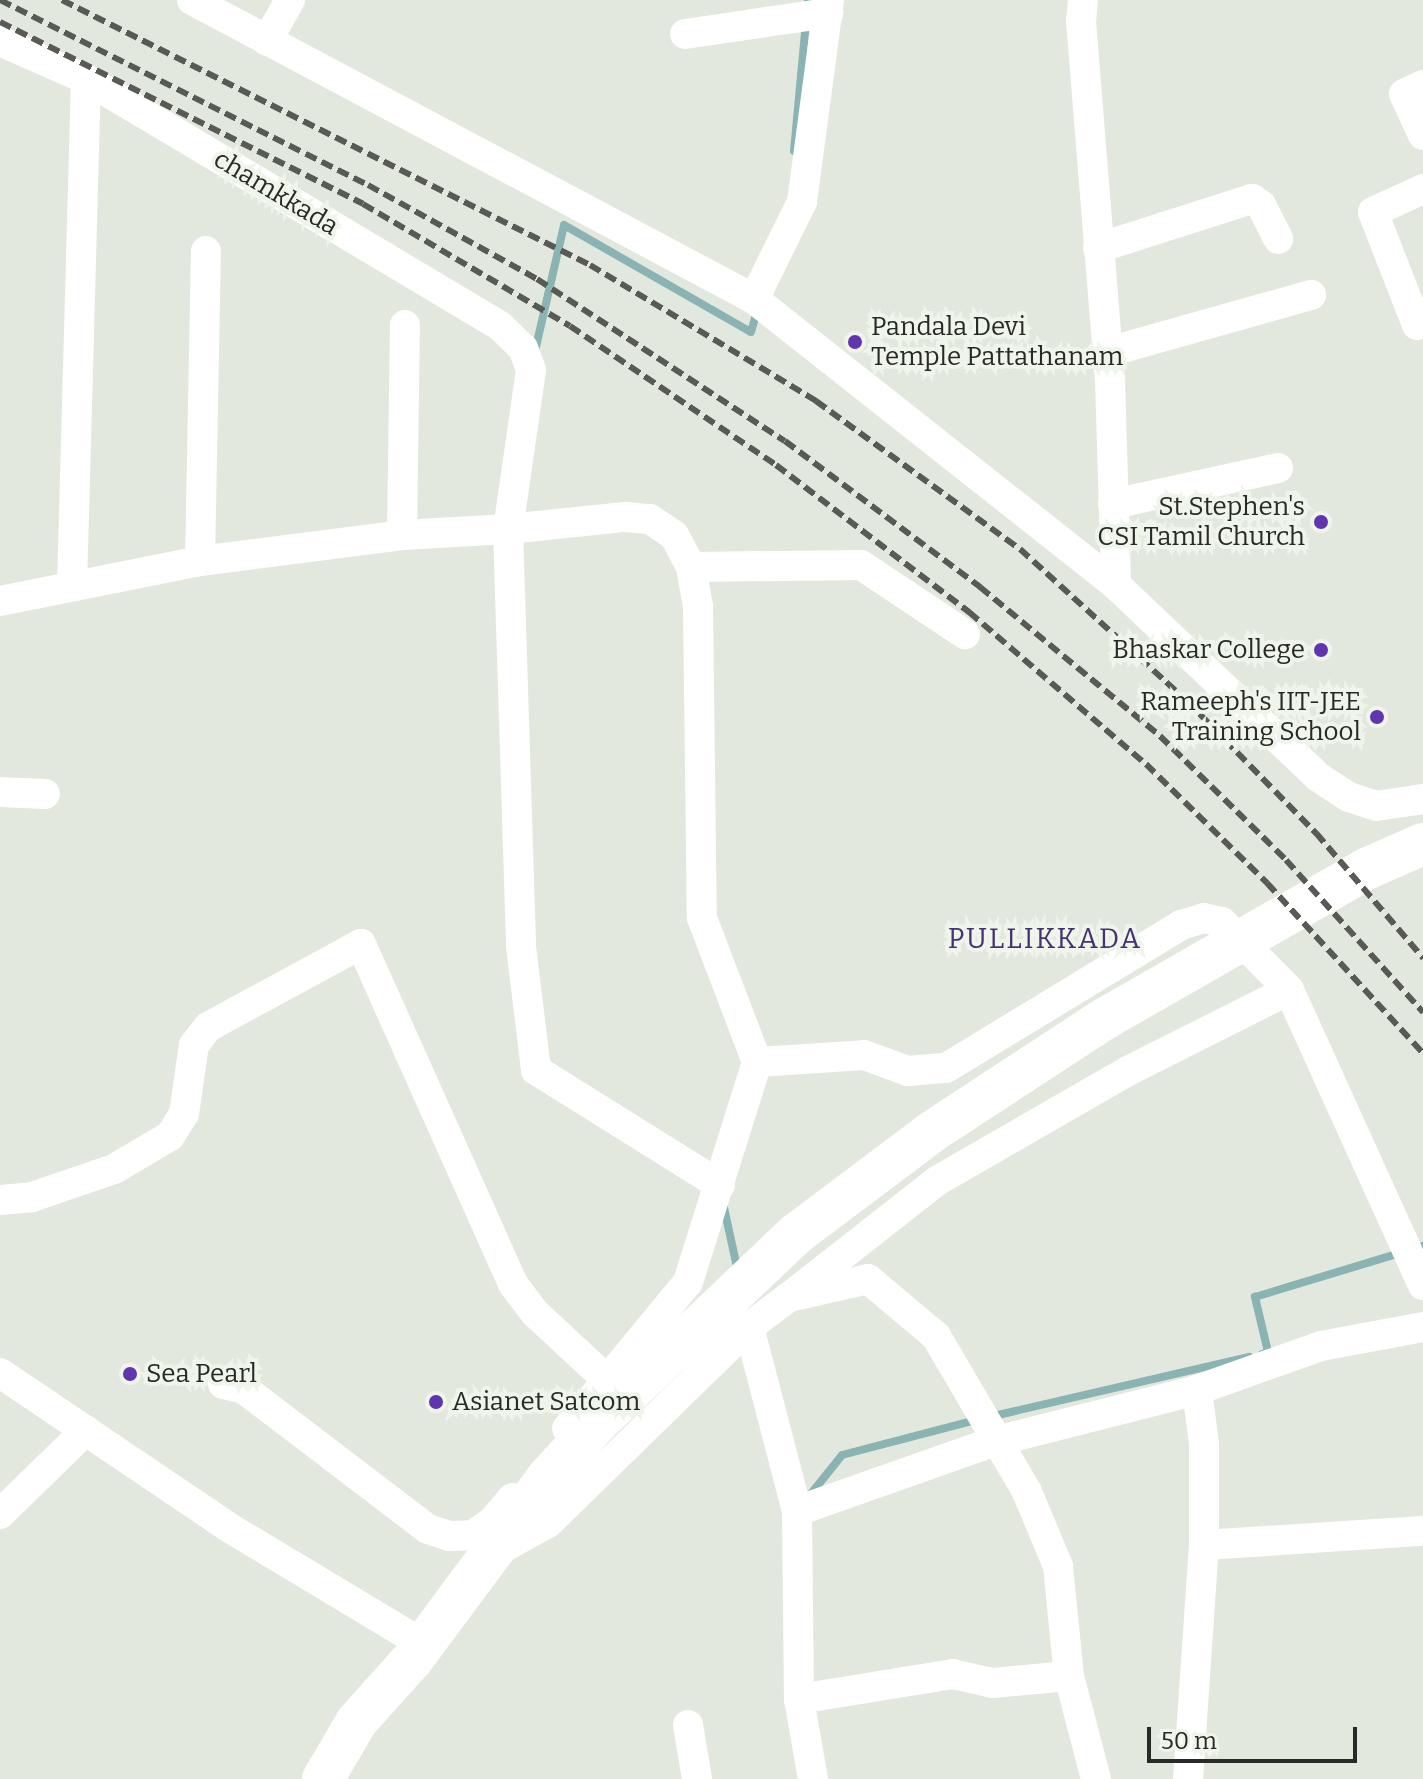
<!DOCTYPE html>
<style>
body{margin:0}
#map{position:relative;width:1423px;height:1779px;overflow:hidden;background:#e3e8de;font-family:Bitter,serif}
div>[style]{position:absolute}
.stream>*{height:8px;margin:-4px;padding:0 4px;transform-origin:4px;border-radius:4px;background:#89b4b3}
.minor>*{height:30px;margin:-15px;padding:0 15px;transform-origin:15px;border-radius:15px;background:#fff}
.secondary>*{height:42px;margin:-21px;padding:0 21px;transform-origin:21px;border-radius:21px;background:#fff}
.rail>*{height:6px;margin-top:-3px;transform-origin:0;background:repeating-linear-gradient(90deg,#575a55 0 12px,transparent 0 18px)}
.dots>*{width:22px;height:22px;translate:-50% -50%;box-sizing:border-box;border:4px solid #f0f5eb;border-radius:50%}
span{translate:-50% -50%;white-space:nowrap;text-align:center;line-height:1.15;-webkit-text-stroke:8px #f0f5eb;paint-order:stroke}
.street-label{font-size:26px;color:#282a27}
.poi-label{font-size:26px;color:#282a27}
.left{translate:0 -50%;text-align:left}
.right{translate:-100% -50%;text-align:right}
.neighbourhood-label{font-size:28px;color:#44336f;letter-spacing:2px}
.scale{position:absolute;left:1147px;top:1727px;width:210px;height:36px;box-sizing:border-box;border:4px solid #282a27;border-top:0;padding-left:10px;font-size:24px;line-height:28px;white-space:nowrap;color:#282a27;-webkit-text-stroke:6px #f0f5eb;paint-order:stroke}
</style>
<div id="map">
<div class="stream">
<div style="left:794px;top:151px;width:152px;rotate:-84.7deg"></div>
<div style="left:535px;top:351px;width:129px;rotate:-77deg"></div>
<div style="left:564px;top:225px;width:215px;rotate:29.8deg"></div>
<div style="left:751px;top:332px;width:22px;rotate:-74deg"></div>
<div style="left:723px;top:1203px;width:71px;rotate:77.7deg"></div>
<div style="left:1262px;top:1354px;width:6px;rotate:-18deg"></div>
<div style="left:1268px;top:1352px;width:57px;rotate:-103.3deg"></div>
<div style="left:1255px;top:1297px;width:176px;rotate:-16.9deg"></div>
<div style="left:989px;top:1417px;width:267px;rotate:-13deg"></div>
<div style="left:810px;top:1495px;width:51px;rotate:-51.3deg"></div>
<div style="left:842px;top:1455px;width:138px;rotate:-14.6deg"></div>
</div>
<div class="minor">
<div style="left:192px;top:0;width:637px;rotate:28.01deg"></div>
<div style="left:754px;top:299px;width:461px;rotate:38.3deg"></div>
<div style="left:1116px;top:585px;width:279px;rotate:43.5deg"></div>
<div style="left:1318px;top:777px;width:37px;rotate:33deg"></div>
<div style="left:1349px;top:797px;width:28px;rotate:18deg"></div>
<div style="left:1376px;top:806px;width:48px;rotate:-8.5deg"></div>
<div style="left:1083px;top:0;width:21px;rotate:95deg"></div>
<div style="left:1081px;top:21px;width:359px;rotate:85.4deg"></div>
<div style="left:1110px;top:379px;width:206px;rotate:88.3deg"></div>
<div style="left:685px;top:34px;width:145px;rotate:-8.4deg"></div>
<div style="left:0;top:41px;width:94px;rotate:23.8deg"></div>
<div style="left:86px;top:79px;width:482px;rotate:30.8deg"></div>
<div style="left:500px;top:326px;width:32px;rotate:44deg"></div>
<div style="left:523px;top:348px;width:23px;rotate:70deg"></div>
<div style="left:531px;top:370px;width:161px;rotate:98.2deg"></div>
<div style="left:508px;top:529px;width:118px;rotate:-5.9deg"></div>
<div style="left:625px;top:517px;width:25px;rotate:5deg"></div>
<div style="left:650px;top:519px;width:29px;rotate:34deg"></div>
<div style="left:674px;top:535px;width:36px;rotate:62deg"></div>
<div style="left:691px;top:567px;width:40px;rotate:80deg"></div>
<div style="left:698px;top:606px;width:312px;rotate:89.3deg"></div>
<div style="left:702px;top:918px;width:154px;rotate:69.1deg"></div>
<div style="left:757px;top:1062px;width:231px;rotate:107.4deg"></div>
<div style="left:688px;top:1282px;width:190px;rotate:129.5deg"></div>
<div style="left:267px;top:41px;width:47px;rotate:-60.7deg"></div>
<div style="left:1423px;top:85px;width:21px;rotate:155deg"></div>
<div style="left:1404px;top:94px;width:45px;rotate:65.1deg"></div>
<div style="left:1098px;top:248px;width:162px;rotate:-17.7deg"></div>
<div style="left:1252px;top:199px;width:11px;rotate:34deg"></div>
<div style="left:1261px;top:205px;width:38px;rotate:63deg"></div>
<div style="left:754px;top:299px;width:108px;rotate:-63.7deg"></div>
<div style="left:802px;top:202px;width:204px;rotate:-82.4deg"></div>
<div style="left:1417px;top:325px;width:121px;rotate:-111.3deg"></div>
<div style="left:1373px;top:212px;width:55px;rotate:-24.7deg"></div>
<div style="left:1108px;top:352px;width:211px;rotate:-15.7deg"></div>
<div style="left:1113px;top:504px;width:169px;rotate:-12.3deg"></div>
<div style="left:402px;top:535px;width:210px;rotate:-89.2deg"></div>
<div style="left:200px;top:561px;width:310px;rotate:-88.9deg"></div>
<div style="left:691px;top:567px;width:170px;rotate:-0.7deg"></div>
<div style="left:861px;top:565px;width:125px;rotate:33.6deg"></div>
<div style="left:72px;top:586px;width:507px;rotate:-88.42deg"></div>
<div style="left:0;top:601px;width:204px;rotate:-11.3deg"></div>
<div style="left:200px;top:561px;width:204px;rotate:-7.3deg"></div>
<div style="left:402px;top:535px;width:106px;rotate:-3.2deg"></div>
<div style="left:508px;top:529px;width:417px;rotate:88.2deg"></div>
<div style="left:521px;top:946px;width:125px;rotate:83.1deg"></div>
<div style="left:536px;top:1070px;width:217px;rotate:32deg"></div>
<div style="left:0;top:792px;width:45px;rotate:2.5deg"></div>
<div style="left:1289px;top:990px;width:324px;rotate:65.6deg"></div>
<div style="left:757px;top:1062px;width:107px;rotate:-3.7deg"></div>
<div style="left:864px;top:1055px;width:47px;rotate:20deg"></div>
<div style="left:908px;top:1071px;width:38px;rotate:-5deg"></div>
<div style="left:946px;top:1068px;width:275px;rotate:-31.3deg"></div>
<div style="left:1181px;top:925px;width:24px;rotate:-17deg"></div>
<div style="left:1204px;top:918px;width:18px;rotate:13deg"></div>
<div style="left:1222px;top:922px;width:95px;rotate:45.4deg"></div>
<div style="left:1289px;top:990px;width:180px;rotate:153.3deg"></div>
<div style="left:1128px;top:1071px;width:220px;rotate:150.1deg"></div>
<div style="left:937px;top:1181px;width:188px;rotate:141.9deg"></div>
<div style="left:0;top:1200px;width:32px;rotate:-5deg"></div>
<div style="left:32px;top:1197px;width:87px;rotate:-18.9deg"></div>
<div style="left:114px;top:1169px;width:65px;rotate:-30.5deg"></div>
<div style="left:170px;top:1136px;width:26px;rotate:-58deg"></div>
<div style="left:184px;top:1114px;width:70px;rotate:-81.8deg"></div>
<div style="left:194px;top:1045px;width:23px;rotate:-52deg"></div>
<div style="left:208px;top:1027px;width:174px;rotate:-28.5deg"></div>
<div style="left:361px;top:944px;width:372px;rotate:65.9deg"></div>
<div style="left:513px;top:1284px;width:36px;rotate:53deg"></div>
<div style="left:535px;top:1313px;width:98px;rotate:42.9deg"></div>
<div style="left:749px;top:1327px;width:190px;rotate:75.4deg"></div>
<div style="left:797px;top:1511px;width:188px;rotate:89.4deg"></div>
<div style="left:799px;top:1699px;width:81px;rotate:80.1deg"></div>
<div style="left:0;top:1373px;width:275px;rotate:34deg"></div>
<div style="left:228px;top:1527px;width:227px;rotate:31deg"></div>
<div style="left:223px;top:1384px;width:22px;rotate:13deg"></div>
<div style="left:244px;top:1389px;width:231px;rotate:37.3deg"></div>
<div style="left:428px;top:1529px;width:22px;rotate:18deg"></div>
<div style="left:449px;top:1536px;width:24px;rotate:-2deg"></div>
<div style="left:473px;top:1535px;width:24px;rotate:-35deg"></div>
<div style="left:493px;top:1521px;width:30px;rotate:-50deg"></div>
<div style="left:1197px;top:1390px;width:132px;rotate:-19.5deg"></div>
<div style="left:1321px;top:1346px;width:104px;rotate:-10.6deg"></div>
<div style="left:797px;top:1511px;width:211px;rotate:-19.4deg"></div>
<div style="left:996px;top:1441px;width:207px;rotate:-14.2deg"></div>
<div style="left:1197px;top:1390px;width:54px;rotate:82.6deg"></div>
<div style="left:1204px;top:1444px;width:101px;rotate:90deg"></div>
<div style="left:1204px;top:1545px;width:219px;rotate:-3.7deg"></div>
<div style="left:0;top:1514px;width:120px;rotate:-44.3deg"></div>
<div style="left:499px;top:1550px;width:56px;rotate:-28.9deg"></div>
<div style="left:548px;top:1523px;width:281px;rotate:-44.3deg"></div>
<div style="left:749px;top:1327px;width:50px;rotate:-36.9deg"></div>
<div style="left:789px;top:1297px;width:81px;rotate:-12.8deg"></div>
<div style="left:868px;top:1279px;width:89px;rotate:40deg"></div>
<div style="left:936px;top:1336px;width:181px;rotate:59.7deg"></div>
<div style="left:1027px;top:1492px;width:80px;rotate:67.3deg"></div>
<div style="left:1058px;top:1566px;width:111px;rotate:84.3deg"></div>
<div style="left:1069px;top:1676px;width:106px;rotate:75.3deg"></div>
<div style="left:799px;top:1699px;width:156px;rotate:-9.2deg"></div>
<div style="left:953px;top:1674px;width:40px;rotate:13deg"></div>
<div style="left:992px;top:1683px;width:77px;rotate:-5.2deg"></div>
<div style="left:688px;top:1725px;width:55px;rotate:80.5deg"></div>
<div style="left:1188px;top:1779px;width:235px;rotate:-86.1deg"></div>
</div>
<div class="secondary">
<div style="left:323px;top:1779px;width:67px;rotate:-59.6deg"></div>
<div style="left:357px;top:1721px;width:82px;rotate:-48deg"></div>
<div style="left:412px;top:1660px;width:227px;rotate:-53.4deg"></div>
<div style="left:547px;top:1478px;width:77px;rotate:-47.6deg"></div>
<div style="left:599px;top:1421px;width:272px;rotate:-43.5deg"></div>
<div style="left:796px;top:1234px;width:171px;rotate:-36.9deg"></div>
<div style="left:933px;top:1131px;width:207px;rotate:-33.2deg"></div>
<div style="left:1106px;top:1018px;width:300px;rotate:-29.8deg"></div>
<div style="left:1366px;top:869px;width:62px;rotate:-23.7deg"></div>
</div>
<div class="rail">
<div style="left:0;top:0;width:412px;rotate:26.7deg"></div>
<div style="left:368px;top:185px;width:193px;rotate:29.1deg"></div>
<div style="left:537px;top:279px;width:296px;rotate:33.2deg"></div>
<div style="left:785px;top:441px;width:244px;rotate:36.8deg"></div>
<div style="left:980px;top:587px;width:234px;rotate:39.6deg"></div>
<div style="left:1160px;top:736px;width:177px;rotate:44.5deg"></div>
<div style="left:1286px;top:860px;width:205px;rotate:48deg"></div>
<div style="left:62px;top:0;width:591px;rotate:26.65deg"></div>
<div style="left:590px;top:265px;width:264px;rotate:31deg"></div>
<div style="left:816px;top:401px;width:252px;rotate:36deg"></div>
<div style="left:1020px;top:549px;width:226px;rotate:42.3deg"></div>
<div style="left:1187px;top:701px;width:185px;rotate:45.7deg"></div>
<div style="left:1316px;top:833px;width:165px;rotate:49.4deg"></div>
<div style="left:0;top:22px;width:406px;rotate:26.6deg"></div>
<div style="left:363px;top:204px;width:240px;rotate:30.5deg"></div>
<div style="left:570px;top:326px;width:249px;rotate:34deg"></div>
<div style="left:776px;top:465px;width:243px;rotate:37.3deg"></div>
<div style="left:969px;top:612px;width:233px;rotate:40.7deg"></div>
<div style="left:1146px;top:764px;width:170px;rotate:44.5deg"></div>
<div style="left:1267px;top:883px;width:231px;rotate:47.5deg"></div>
</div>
<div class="dots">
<div style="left:855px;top:342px;background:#6035ad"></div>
<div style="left:1321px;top:522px;background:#6035ad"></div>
<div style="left:1321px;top:650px;background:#6035ad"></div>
<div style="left:1377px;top:717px;background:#6035ad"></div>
<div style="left:130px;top:1374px;background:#6035ad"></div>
<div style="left:436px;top:1402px;background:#6035ad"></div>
</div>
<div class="street-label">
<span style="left:276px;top:193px;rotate:31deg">chamkkada</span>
</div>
<div class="poi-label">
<span class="left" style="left:871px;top:342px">Pandala Devi<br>Temple Pattathanam</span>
<span class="right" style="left:1305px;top:522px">St.Stephen's<br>CSI Tamil Church</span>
<span class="right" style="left:1305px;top:650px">Bhaskar College</span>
<span class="right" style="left:1361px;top:717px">Rameeph's IIT-JEE<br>Training School</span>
<span class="left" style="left:146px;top:1374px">Sea Pearl</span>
<span class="left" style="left:452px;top:1402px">Asianet Satcom</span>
</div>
<div class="neighbourhood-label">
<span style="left:1045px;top:939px">PULLIKKADA</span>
</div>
<div class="scale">50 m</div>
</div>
